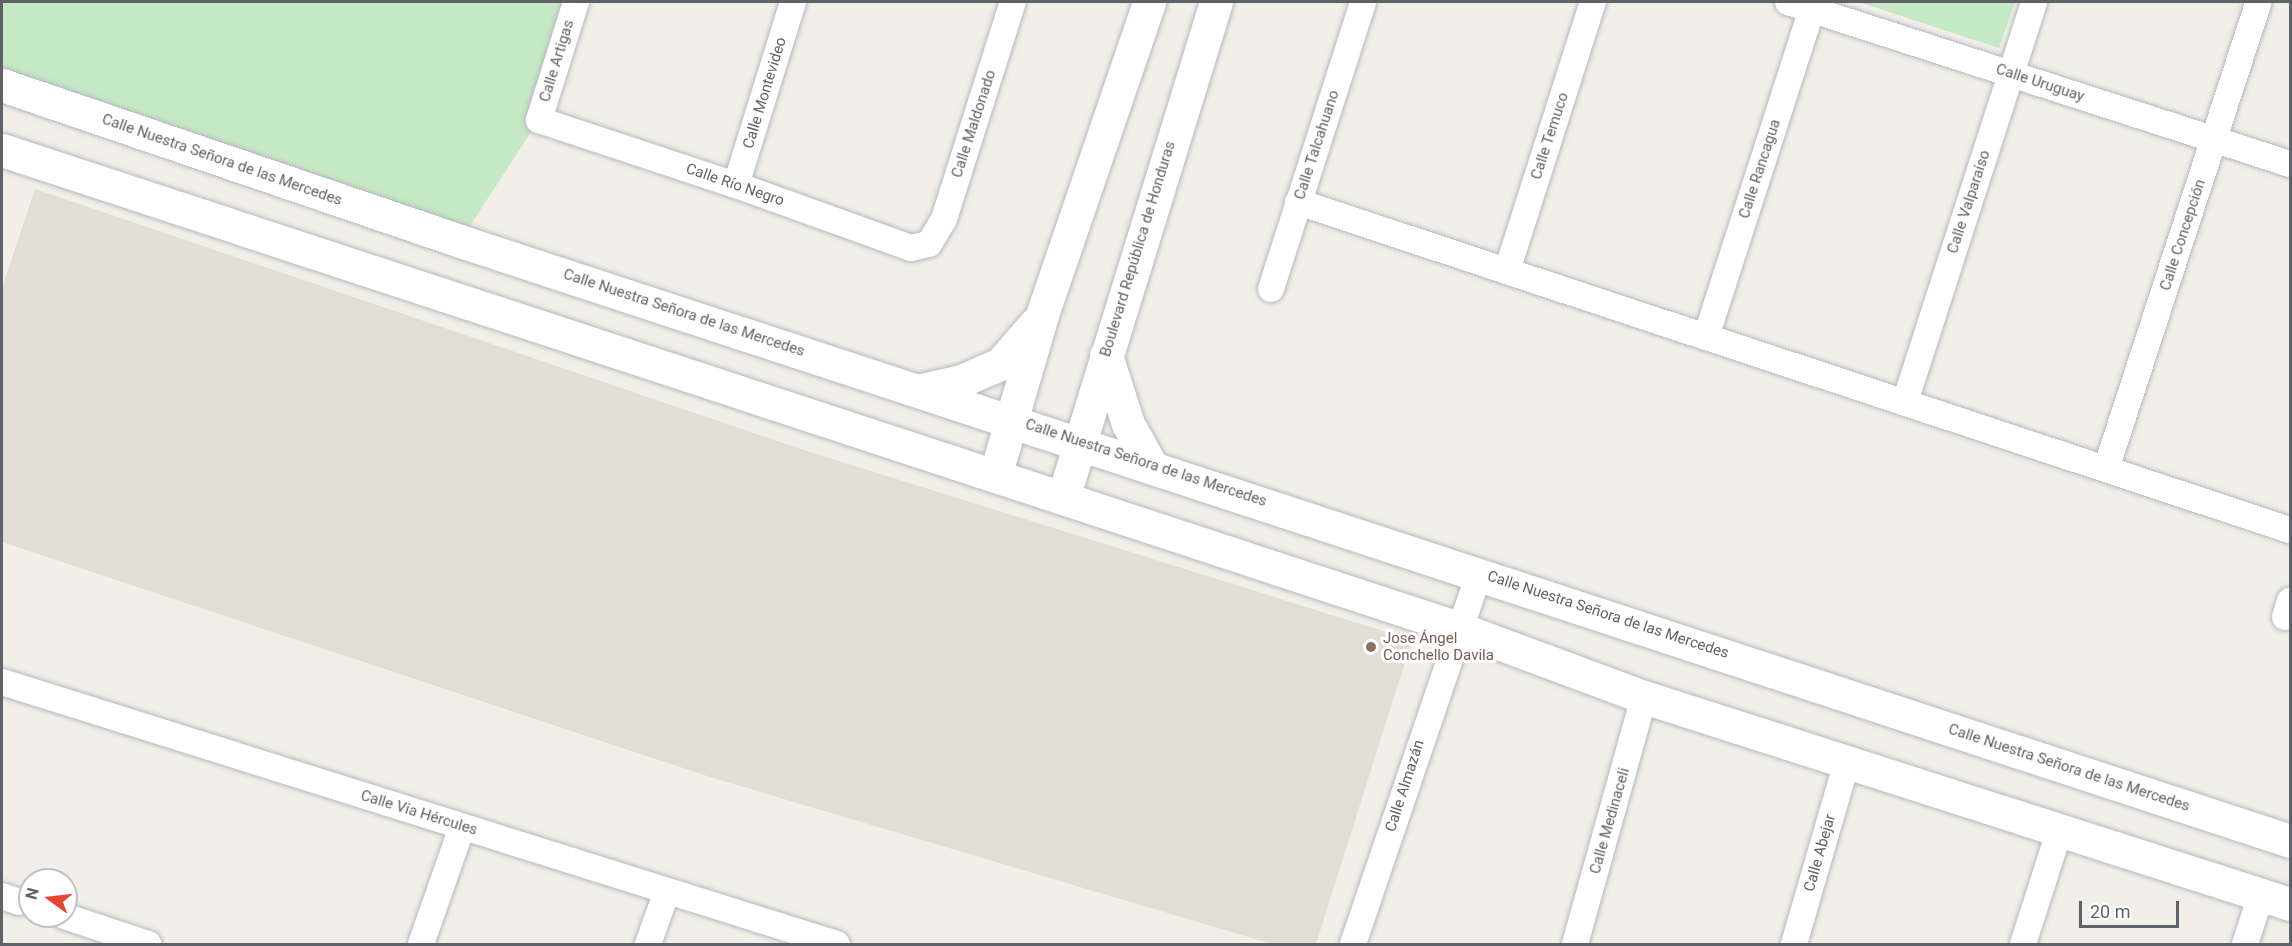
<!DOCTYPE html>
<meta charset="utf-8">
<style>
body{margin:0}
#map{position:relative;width:2292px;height:946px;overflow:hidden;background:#f1efe8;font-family:Roboto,sans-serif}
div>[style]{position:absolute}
.education>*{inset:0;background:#e1ded6}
.green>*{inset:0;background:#c5e8c5}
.roads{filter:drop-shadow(0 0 2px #b5b8bc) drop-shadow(0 0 2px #b5b8bc)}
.minor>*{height:26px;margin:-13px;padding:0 13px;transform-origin:13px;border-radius:13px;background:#fff}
.tertiary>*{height:33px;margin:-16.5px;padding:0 16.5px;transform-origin:16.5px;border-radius:16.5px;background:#fff}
.dots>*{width:16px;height:16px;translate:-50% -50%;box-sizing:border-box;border:3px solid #fff;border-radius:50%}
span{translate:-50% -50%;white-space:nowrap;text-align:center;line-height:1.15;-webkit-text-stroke:6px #fff;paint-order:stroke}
.street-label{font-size:15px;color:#5f6368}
.education-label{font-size:15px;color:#785e54}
.left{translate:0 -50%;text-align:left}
.frame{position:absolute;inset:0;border:3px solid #5f6368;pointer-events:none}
.north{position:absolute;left:18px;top:868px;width:60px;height:60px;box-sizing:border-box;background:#fff;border:2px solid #bfc1c3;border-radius:50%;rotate:285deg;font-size:16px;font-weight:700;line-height:24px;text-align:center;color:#5f6368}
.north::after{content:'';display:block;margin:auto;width:21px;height:27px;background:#ea4335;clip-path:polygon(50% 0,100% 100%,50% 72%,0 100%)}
.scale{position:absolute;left:2079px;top:901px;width:100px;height:27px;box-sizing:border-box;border:3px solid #5f6368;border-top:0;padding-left:8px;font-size:18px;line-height:21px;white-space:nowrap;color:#5f6368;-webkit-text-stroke:4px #fff;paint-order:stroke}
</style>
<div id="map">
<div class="education">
<div style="clip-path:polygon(35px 189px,810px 452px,1412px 640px,1316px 944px,1272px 944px,710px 777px,2px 542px,2px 288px)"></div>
</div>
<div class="green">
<div style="clip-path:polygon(2px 2px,576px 2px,539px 120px,460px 241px,2px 76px)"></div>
<div style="clip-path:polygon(1859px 2px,2015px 2px,1999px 48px)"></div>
</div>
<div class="roads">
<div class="minor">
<div style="left:576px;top:2px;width:124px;rotate:107.4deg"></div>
<div style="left:539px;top:120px;width:207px;rotate:18.3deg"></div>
<div style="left:736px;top:185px;width:186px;rotate:19.8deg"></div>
<div style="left:911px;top:248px;width:18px;rotate:-13deg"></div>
<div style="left:929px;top:244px;width:29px;rotate:-59deg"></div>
<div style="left:944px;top:219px;width:228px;rotate:-72.4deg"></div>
<div style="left:1788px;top:2px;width:527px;rotate:17.89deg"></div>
<div style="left:736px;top:185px;width:192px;rotate:-72.7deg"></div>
<div style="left:1298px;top:202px;width:1045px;rotate:18.3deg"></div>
<div style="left:1507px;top:271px;width:282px;rotate:-72.3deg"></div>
<div style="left:1271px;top:289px;width:301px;rotate:-72.2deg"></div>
<div style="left:1706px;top:337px;width:352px;rotate:-72.1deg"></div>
<div style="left:1905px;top:402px;width:420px;rotate:-72.1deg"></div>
<div style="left:2106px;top:469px;width:491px;rotate:-71.9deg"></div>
<div style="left:2285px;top:617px;width:17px;rotate:-73deg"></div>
<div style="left:2px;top:682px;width:875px;rotate:17.42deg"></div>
<div style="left:2px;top:896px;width:18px;rotate:19deg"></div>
<div style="left:64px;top:916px;width:89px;rotate:18.4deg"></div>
<div style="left:421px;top:944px;width:124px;rotate:-70.7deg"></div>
<div style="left:648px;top:944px;width:56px;rotate:-70.3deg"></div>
<div style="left:1353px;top:944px;width:392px;rotate:-71.2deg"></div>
<div style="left:1575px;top:944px;width:256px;rotate:-74.4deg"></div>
<div style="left:1794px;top:944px;width:191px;rotate:-73.8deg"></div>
<div style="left:2023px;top:944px;width:118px;rotate:-72.2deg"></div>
<div style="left:2245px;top:944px;width:52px;rotate:-71.9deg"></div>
</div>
<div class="tertiary">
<div style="left:2px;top:85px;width:484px;rotate:18.8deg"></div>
<div style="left:460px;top:241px;width:1926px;rotate:18.15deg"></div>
<div style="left:2px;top:150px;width:1532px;rotate:18.17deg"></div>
<div style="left:1458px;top:628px;width:198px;rotate:20.4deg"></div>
<div style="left:1644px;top:697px;width:678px;rotate:17.77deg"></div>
<div style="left:1106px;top:355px;width:72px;rotate:72.3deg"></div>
<div style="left:1128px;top:424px;width:47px;rotate:60.7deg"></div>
<div style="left:921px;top:390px;width:41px;rotate:-12.7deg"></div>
<div style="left:961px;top:381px;width:43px;rotate:-23.6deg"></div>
<div style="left:1000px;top:364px;width:53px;rotate:-48.8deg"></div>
<div style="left:995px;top:476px;width:168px;rotate:-73.7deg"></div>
<div style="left:1042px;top:315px;width:331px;rotate:-71.1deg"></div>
<div style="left:1063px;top:498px;width:519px;rotate:-72.86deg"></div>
</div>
</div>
<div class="dots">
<div style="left:1371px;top:647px;background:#8d6e63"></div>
</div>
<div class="street-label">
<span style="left:557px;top:61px;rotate:-73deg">Calle Artigas</span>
<span style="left:2040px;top:83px;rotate:18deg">Calle Uruguay</span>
<span style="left:765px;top:93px;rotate:-73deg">Calle Montevideo</span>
<span style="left:974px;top:124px;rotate:-72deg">Calle Maldonado</span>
<span style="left:1550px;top:136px;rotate:-72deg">Calle Temuco</span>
<span style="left:1317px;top:145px;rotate:-72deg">Calle Talcahuano</span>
<span style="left:222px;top:160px;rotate:19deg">Calle Nuestra Señora de las Mercedes</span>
<span style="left:1760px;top:169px;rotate:-72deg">Calle Rancagua</span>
<span style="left:735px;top:185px;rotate:19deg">Calle Río Negro</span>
<span style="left:1969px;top:202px;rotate:-72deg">Calle Valparaíso</span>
<span style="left:2183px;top:235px;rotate:-72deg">Calle Concepción</span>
<span style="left:1138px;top:249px;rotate:-73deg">Boulevard República de Honduras</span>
<span style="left:684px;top:313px;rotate:18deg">Calle Nuestra Señora de las Mercedes</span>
<span style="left:1146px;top:463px;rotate:18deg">Calle Nuestra Señora de las Mercedes</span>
<span style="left:1608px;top:615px;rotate:18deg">Calle Nuestra Señora de las Mercedes</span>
<span style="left:2069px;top:768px;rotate:18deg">Calle Nuestra Señora de las Mercedes</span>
<span style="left:1405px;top:786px;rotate:-72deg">Calle Almazán</span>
<span style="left:419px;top:813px;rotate:17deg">Calle Vía Hércules</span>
<span style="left:1610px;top:821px;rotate:-74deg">Calle Medinaceli</span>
<span style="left:1820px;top:853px;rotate:-74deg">Calle Abejar</span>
</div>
<div class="education-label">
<span class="left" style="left:1383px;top:647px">Jose Ángel<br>Conchello Davila</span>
</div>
<div class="frame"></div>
<div class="north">N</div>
<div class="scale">20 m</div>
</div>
